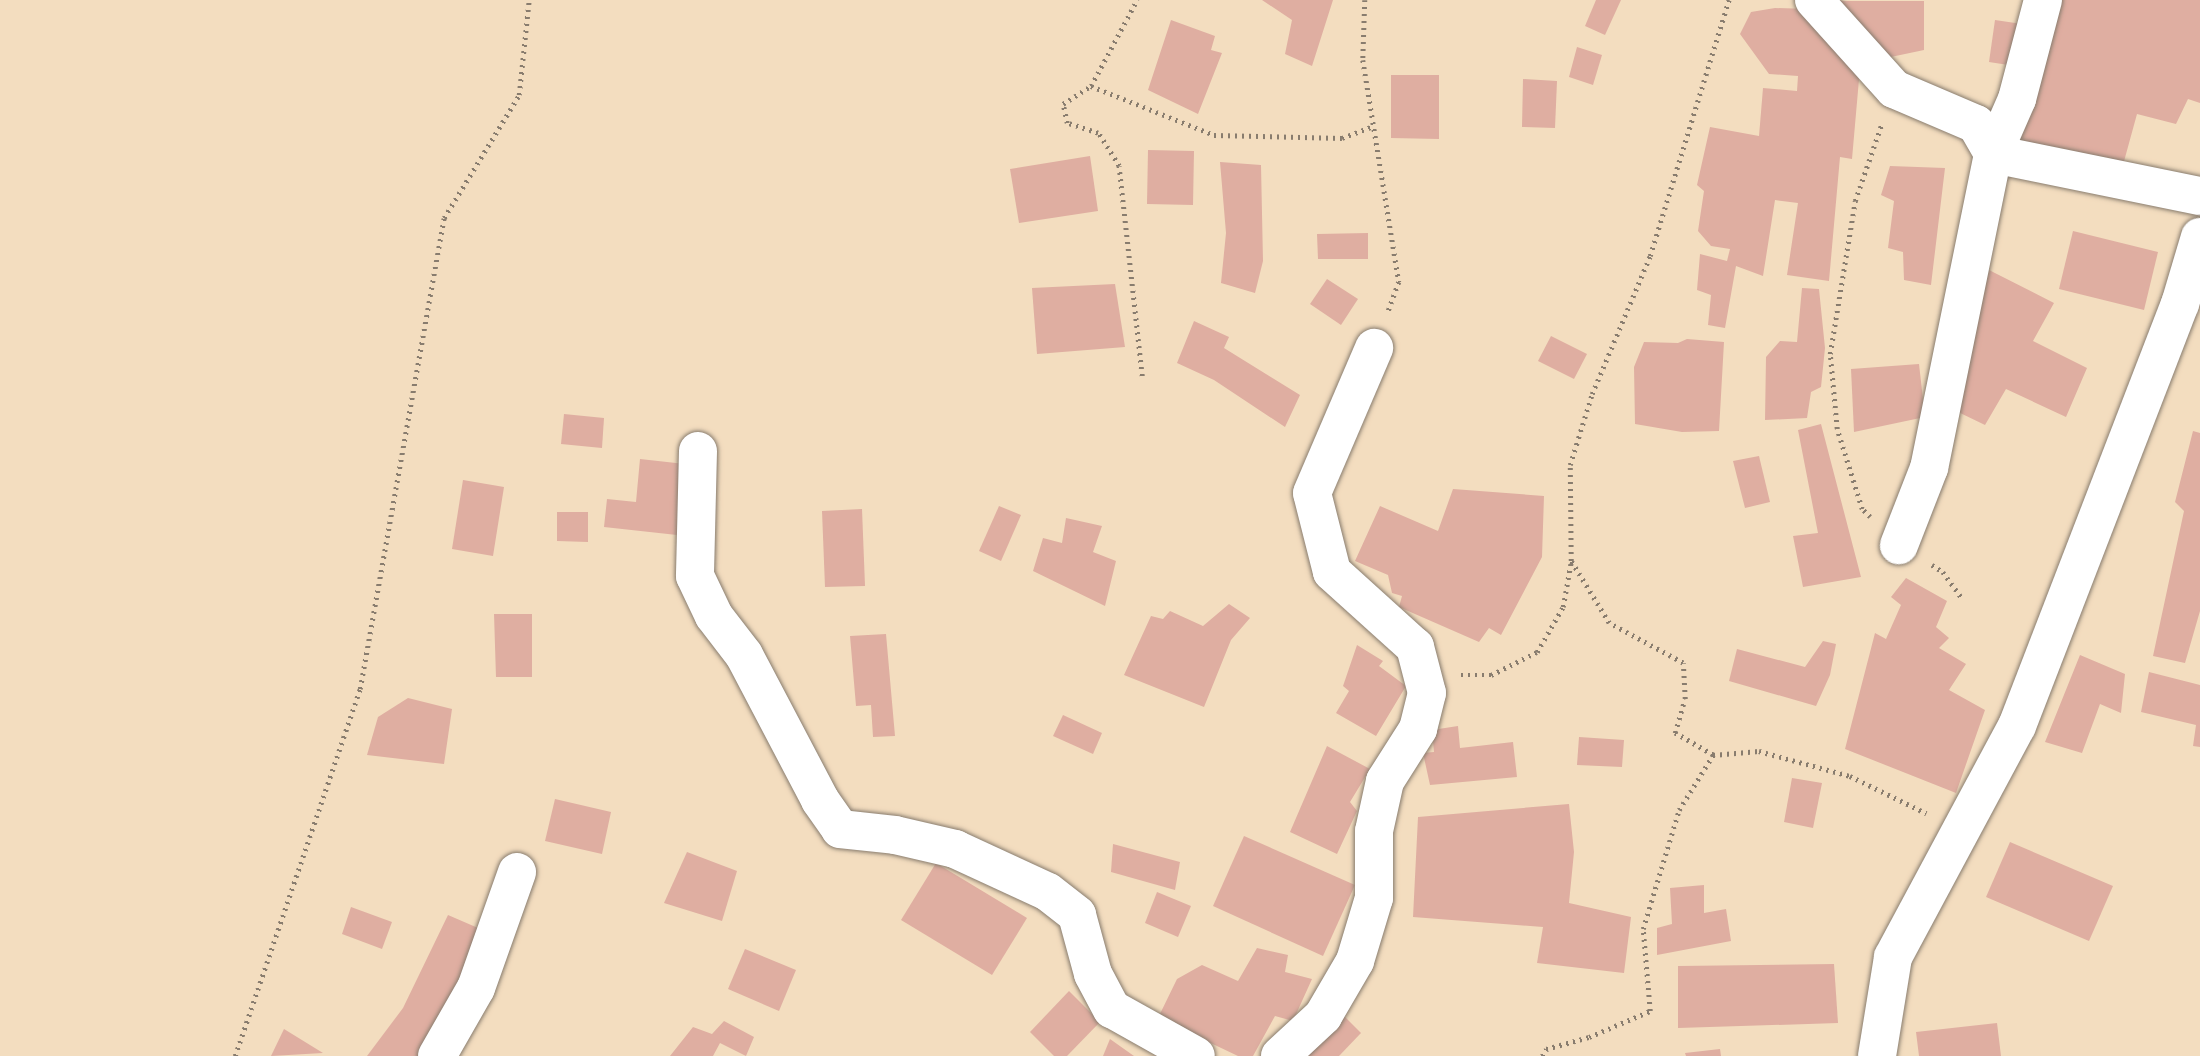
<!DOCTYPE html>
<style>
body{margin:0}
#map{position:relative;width:2200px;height:1056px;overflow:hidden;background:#f3ddbf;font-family:Kalam,sans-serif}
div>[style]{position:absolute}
.building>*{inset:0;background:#dfaea1}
.path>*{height:4.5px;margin-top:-2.25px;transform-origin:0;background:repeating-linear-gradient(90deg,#887c6e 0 2px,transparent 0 7px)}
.roads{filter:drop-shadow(0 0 2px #887c6e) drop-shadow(0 0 2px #887c6e)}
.minor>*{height:38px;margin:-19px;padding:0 19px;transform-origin:19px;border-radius:19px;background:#fff}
span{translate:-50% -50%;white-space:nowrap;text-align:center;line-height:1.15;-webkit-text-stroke:6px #fff;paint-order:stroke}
</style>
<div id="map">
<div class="building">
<div style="clip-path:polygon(1262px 0,1333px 0,1312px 66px,1285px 54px,1292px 20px)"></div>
<div style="clip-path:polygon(1596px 0,1621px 0,1605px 35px,1585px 26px)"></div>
<div style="clip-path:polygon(2060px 0,2200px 0,2200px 103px,2188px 99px,2176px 124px,2137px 114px,2123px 165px,2019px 143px)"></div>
<div style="clip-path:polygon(1835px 1px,1924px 1px,1924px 50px,1886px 58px)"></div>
<div style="clip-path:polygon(1775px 8px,1810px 9px,1860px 68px,1852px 159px,1840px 157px,1829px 281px,1787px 275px,1798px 203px,1775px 200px,1763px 276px,1736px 266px,1725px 328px,1708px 325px,1711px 295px,1697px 290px,1700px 254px,1727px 261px,1730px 249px,1711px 246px,1698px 231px,1704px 191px,1697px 185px,1710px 127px,1759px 136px,1763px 88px,1797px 91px,1798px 76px,1769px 74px,1740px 34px,1751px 12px)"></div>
<div style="clip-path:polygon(1171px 20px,1215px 36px,1211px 50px,1222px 53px,1198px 114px,1148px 90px)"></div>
<div style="clip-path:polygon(1995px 20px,2022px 24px,2015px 66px,1989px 62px)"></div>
<div style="clip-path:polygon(1577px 47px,1602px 55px,1593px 85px,1569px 77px)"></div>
<div style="clip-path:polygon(1391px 75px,1439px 75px,1439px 139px,1391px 138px)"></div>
<div style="clip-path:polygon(1523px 79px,1557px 81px,1555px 128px,1522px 127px)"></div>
<div style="clip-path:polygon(1148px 150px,1194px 151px,1193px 205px,1147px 204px)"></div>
<div style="clip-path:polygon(1090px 156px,1098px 211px,1019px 223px,1010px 169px)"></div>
<div style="clip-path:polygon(1220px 162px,1261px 165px,1263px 261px,1255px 293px,1221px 283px,1226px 233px)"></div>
<div style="clip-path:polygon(1890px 166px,1945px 168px,1931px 285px,1904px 280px,1903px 252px,1888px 248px,1894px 201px,1881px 195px)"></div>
<div style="clip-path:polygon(2073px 231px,2158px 252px,2144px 310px,2059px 289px)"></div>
<div style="clip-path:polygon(1368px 233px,1368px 259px,1318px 259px,1317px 234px)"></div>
<div style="clip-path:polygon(1989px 270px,2054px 303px,2033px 341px,2087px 368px,2066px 417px,2006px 389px,1985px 425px,1956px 411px)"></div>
<div style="clip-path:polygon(1327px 279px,1358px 299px,1341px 325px,1310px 304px)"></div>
<div style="clip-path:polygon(1115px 284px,1125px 347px,1037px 354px,1032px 288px)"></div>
<div style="clip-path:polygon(1802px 288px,1819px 289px,1825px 348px,1821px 387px,1811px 392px,1807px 418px,1765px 420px,1766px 357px,1780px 341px,1797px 342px)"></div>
<div style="clip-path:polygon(1194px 321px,1229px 337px,1224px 348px,1300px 395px,1285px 427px,1214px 380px,1177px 363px)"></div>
<div style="clip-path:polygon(1551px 336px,1587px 354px,1574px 379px,1538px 361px)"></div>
<div style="clip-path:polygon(1687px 339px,1724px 342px,1719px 431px,1682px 432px,1635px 424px,1634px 367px,1644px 342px,1678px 343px)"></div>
<div style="clip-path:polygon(1919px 364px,1925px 417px,1854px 432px,1851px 369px)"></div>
<div style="clip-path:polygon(564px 414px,604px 418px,602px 448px,561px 444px)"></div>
<div style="clip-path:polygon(1821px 424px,1861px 577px,1803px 587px,1793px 536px,1818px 533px,1798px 430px)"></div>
<div style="clip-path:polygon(2193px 431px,2200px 433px,2200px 611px,2185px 663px,2153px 656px,2184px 511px,2175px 502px)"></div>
<div style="clip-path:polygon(1759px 456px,1770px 502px,1745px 508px,1733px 461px)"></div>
<div style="clip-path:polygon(640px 459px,685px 464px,677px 535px,604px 527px,607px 499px,636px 502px)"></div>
<div style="clip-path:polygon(463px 480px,504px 487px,493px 556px,452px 549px)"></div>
<div style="clip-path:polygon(1453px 489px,1544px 496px,1542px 557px,1501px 635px,1489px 628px,1479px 642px,1399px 607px,1402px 596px,1392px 593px,1388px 575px,1355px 561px,1380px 506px,1438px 531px)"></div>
<div style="clip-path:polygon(999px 506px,1021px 515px,1001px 561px,979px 551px)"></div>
<div style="clip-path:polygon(862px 509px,865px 586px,825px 587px,822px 511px)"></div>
<div style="clip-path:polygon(557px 512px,588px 512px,588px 542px,557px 541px)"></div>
<div style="clip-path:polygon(1066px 518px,1102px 526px,1093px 552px,1116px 561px,1105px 606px,1033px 571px,1043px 538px,1062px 543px)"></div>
<div style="clip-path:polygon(1906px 578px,1947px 601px,1936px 627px,1949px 638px,1939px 648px,1966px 664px,1949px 690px,1985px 710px,1956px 793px,1845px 749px,1875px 633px,1886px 639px,1901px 605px,1891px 597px)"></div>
<div style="clip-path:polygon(1229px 604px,1250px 618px,1231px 640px,1204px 707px,1124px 675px,1151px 616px,1163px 619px,1170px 611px,1203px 626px)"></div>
<div style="clip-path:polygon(494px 614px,532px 614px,532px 677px,496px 677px)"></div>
<div style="clip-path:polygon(886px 634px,895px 736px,873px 737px,871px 705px,856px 706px,850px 636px)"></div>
<div style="clip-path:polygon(1823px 641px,1836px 644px,1830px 675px,1816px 706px,1729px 681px,1737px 649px,1805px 667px)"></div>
<div style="clip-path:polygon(1357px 645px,1383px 661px,1379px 666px,1406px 686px,1376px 736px,1336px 713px,1349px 691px,1343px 686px)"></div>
<div style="clip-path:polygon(2080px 655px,2125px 674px,2121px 713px,2100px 704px,2082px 753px,2045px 742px)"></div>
<div style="clip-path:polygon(2149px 672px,2200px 685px,2200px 747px,2193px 746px,2196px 725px,2141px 712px)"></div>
<div style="clip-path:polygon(408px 698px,452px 709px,444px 764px,367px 755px,378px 717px)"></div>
<div style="clip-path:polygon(1063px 715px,1102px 733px,1093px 754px,1053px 736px)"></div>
<div style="clip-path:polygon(1458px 726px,1460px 748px,1513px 742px,1517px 777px,1430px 785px,1423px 753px,1434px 752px,1432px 730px)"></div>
<div style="clip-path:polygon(1579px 737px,1624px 740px,1622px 767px,1577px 765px)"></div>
<div style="clip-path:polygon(1327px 746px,1370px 769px,1350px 802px,1357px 811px,1337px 854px,1290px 832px)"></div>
<div style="clip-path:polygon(1792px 778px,1822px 783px,1813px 828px,1784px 822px)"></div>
<div style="clip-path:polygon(555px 799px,611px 812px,602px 854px,545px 841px)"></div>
<div style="clip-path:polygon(1569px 804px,1574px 852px,1569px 903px,1631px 917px,1624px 973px,1537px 963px,1543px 927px,1413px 917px,1418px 817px)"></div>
<div style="clip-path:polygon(1244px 836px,1355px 885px,1323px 956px,1213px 906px)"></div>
<div style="clip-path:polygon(2010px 842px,2113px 886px,2089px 941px,1986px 897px)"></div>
<div style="clip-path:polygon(1113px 844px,1180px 862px,1175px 890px,1111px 872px)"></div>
<div style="clip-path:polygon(687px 852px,737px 871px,722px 921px,664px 903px)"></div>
<div style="clip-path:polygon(936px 863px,1027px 918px,992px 975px,901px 920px)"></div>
<div style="clip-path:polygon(1704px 885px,1704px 913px,1726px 909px,1731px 941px,1657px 955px,1657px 928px,1672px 924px,1670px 888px)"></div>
<div style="clip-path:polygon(1157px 892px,1191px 906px,1178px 937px,1145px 923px)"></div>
<div style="clip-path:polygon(351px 907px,392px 922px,382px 949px,342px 934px)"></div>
<div style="clip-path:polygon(448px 915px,485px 931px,427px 1056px,367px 1056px,403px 1008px)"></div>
<div style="clip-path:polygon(1257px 948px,1288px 955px,1285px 972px,1312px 979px,1293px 1021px,1275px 1016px,1253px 1056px,1238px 1056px,1158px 1018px,1177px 979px,1202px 965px,1238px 981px)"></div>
<div style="clip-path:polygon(745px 949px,796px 970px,779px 1011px,728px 989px)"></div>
<div style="clip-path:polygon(1834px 964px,1838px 1023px,1678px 1028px,1678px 966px)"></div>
<div style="clip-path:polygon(1069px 991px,1100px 1022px,1067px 1056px,1054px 1056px,1030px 1032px)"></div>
<div style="clip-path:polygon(1340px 1012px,1361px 1033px,1339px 1056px,1299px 1056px)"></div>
<div style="clip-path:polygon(724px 1021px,754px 1037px,746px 1056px,720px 1043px,713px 1056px,670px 1056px,693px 1027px,712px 1034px)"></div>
<div style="clip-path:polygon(1997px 1023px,2001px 1056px,1919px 1056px,1916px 1032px)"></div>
<div style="clip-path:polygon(284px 1029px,323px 1053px,271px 1056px)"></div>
<div style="clip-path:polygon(1110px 1039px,1134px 1056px,1103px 1056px)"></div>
<div style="clip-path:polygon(1720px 1049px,1721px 1056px,1686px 1056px,1685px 1053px)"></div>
</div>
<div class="path">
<div style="left:1365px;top:0;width:60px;rotate:91.9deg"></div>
<div style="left:1363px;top:60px;width:225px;rotate:80.8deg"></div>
<div style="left:1399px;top:282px;width:33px;rotate:110deg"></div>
<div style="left:1091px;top:86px;width:98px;rotate:-61.9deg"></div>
<div style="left:1142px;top:376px;width:211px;rotate:-96.3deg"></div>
<div style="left:1119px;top:166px;width:39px;rotate:-122deg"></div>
<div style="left:1098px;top:133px;width:33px;rotate:-162deg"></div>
<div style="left:1067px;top:123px;width:19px;rotate:-102deg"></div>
<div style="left:1063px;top:104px;width:33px;rotate:-33deg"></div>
<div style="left:1091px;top:86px;width:132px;rotate:21.7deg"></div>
<div style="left:1214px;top:135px;width:128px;rotate:1.3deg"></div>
<div style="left:1342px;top:138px;width:34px;rotate:-21deg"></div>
<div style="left:1870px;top:517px;width:11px;rotate:-135deg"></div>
<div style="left:1862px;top:509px;width:84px;rotate:-107.4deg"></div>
<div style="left:1837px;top:429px;width:75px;rotate:-95.3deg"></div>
<div style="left:1830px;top:354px;width:155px;rotate:-80.7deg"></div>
<div style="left:1855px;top:201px;width:83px;rotate:-70.9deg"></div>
<div style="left:1932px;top:565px;width:13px;rotate:32deg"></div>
<div style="left:1943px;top:572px;width:32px;rotate:54deg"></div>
<div style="left:1461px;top:675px;width:30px"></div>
<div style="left:1491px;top:675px;width:51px;rotate:-26.6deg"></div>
<div style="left:1537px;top:652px;width:52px;rotate:-60deg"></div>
<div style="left:1563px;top:607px;width:46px;rotate:-79.9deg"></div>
<div style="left:1713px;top:755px;width:44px;rotate:-149.9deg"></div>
<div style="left:1675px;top:733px;width:35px;rotate:-74deg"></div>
<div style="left:1685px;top:699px;width:36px;rotate:-93deg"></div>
<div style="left:1683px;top:663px;width:84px;rotate:-151.6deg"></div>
<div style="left:1609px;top:623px;width:73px;rotate:-121.5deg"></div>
<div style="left:1571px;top:561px;width:96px;rotate:-90.6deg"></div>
<div style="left:1570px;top:465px;width:74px;rotate:-72.8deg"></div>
<div style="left:1592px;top:394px;width:150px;rotate:-67.2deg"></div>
<div style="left:1650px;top:256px;width:268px;rotate:-72.9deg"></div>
<div style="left:235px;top:1056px;width:388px;rotate:-71.2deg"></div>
<div style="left:360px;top:689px;width:478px;rotate:-79.9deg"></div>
<div style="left:444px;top:218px;width:144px;rotate:-58.6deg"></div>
<div style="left:519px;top:95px;width:96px;rotate:-84deg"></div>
<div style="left:1542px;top:1056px;width:8px;rotate:-60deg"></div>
<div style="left:1546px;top:1049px;width:45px;rotate:-15.6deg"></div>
<div style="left:1589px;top:1037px;width:66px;rotate:-23.1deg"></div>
<div style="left:1650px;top:1011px;width:82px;rotate:-94.9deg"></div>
<div style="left:1643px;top:929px;width:124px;rotate:-73.2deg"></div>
<div style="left:1679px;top:810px;width:65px;rotate:-58.3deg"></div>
<div style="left:1713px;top:755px;width:46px;rotate:-5deg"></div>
<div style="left:1759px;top:751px;width:94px;rotate:15.4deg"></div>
<div style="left:1850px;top:776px;width:85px;rotate:26deg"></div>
</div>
<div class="roads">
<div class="minor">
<div style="left:1814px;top:0;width:120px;rotate:48deg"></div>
<div style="left:1894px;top:89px;width:89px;rotate:23.1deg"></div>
<div style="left:1976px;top:124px;width:34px;rotate:60deg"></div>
<div style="left:1993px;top:154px;width:320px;rotate:101.5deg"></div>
<div style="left:1929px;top:468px;width:83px;rotate:111.3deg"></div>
<div style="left:2043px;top:0;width:102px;rotate:104.7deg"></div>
<div style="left:2017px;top:99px;width:60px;rotate:113.6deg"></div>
<div style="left:1993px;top:154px;width:211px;rotate:11.5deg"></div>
<div style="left:698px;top:451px;width:125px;rotate:91.4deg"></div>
<div style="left:695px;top:576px;width:44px;rotate:64.6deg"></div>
<div style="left:714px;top:616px;width:49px;rotate:52.4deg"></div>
<div style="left:744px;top:655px;width:164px;rotate:62.3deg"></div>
<div style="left:820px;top:800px;width:35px;rotate:55deg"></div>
<div style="left:840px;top:829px;width:55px;rotate:6.2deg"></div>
<div style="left:895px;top:835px;width:62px;rotate:13.1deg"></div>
<div style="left:955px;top:849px;width:102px;rotate:24.8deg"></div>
<div style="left:1048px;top:892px;width:37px;rotate:38deg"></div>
<div style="left:1077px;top:915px;width:61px;rotate:74.8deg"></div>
<div style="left:1093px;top:974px;width:40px;rotate:62deg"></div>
<div style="left:1112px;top:1009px;width:96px;rotate:29.2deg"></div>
<div style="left:437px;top:1056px;width:78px;rotate:-60.2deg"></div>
<div style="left:476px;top:988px;width:123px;rotate:-70.5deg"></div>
<div style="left:1280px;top:1056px;width:59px;rotate:-42.9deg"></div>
<div style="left:1323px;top:1016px;width:64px;rotate:-59.8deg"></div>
<div style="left:1355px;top:961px;width:66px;rotate:-73.2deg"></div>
<div style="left:1374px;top:898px;width:67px;rotate:-90deg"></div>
<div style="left:1374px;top:831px;width:51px;rotate:-77.6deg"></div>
<div style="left:1385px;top:781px;width:62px;rotate:-57.6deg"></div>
<div style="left:1418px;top:729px;width:37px;rotate:-76deg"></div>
<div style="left:1427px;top:693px;width:48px;rotate:-104.6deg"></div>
<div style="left:1415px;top:647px;width:112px;rotate:-137.9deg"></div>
<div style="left:1332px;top:572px;width:81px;rotate:-104.2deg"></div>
<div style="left:1312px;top:493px;width:158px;rotate:-66.8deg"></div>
<div style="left:1877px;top:1056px;width:100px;rotate:-80.8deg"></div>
<div style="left:1893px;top:957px;width:262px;rotate:-61.8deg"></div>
<div style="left:2017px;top:726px;width:452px;rotate:-68.9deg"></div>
<div style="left:2180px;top:304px;width:70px;rotate:-73.4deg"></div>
</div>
</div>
</div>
